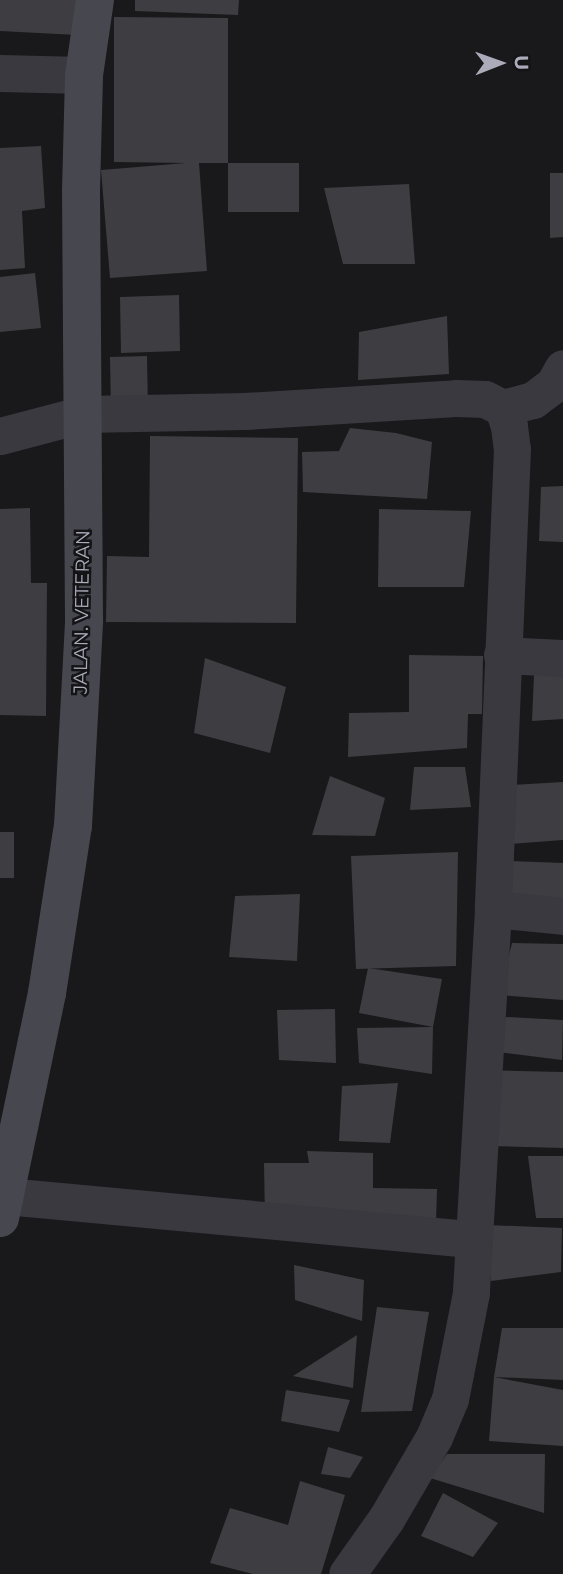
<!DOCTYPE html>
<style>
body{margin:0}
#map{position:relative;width:563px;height:1574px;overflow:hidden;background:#19181a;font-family:Montserrat,sans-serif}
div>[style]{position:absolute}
.building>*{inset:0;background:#3e3d42}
.street>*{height:37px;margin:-18.5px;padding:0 18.5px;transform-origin:18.5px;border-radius:18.5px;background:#3a393f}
.secondary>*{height:38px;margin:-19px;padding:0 19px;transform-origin:19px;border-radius:19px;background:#47474f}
span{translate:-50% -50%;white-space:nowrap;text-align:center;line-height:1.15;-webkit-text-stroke:5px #141316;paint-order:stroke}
.street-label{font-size:19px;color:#ababba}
.north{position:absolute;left:465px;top:28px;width:70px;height:70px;-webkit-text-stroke:5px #141316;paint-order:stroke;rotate:89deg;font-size:19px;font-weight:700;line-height:28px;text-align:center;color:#ababba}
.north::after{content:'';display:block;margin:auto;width:24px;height:32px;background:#ababba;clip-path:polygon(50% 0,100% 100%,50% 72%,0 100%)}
</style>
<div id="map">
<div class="building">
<div style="clip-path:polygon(0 0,79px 0,77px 35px,0 31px)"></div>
<div style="clip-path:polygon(135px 0,239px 0,238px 15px,135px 11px)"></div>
<div style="clip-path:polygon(114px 17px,228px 18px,228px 163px,199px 163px,207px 271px,110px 278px,101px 170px,186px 163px,114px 162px)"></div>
<div style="clip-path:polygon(41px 146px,45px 208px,22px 211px,25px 268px,0 270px,0 148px)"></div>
<div style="clip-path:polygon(228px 163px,299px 163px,299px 212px,228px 212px)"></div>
<div style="clip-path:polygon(550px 173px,563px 173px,563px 237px,550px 238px)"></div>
<div style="clip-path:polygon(409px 184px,415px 264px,343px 264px,324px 188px)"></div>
<div style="clip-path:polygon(35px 273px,41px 328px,0 332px,0 277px)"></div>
<div style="clip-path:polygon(179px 295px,180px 351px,121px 353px,120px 297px)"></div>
<div style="clip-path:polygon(447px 316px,449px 374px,358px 380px,359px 332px)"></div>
<div style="clip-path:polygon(147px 356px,148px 411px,111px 412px,110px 357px)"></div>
<div style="clip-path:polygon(350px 428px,396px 433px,432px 442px,427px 499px,303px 492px,302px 452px,339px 451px)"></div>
<div style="clip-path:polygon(150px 436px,298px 438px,296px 623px,106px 622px,107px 556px,149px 557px)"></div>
<div style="clip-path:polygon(563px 486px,563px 542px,539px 541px,541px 487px)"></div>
<div style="clip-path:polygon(30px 508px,31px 583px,47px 583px,46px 716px,0 715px,0 509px)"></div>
<div style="clip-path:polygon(379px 509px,471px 511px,464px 587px,378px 587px)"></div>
<div style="clip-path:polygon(409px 655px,483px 656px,482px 714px,468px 714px,467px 748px,348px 757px,349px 713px,409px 712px)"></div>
<div style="clip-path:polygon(205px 658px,286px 687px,270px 753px,194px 733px)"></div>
<div style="clip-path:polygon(563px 667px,563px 719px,532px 721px,534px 675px)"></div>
<div style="clip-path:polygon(414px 767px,465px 767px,471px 807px,410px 810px)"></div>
<div style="clip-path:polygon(330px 776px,385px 798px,375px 836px,312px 835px)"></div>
<div style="clip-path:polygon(563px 782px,563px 840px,510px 844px,497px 786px)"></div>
<div style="clip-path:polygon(0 832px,14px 832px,14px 878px,0 878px)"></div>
<div style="clip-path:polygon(458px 852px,456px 966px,356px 969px,351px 856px)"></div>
<div style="clip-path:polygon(510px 861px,563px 863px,563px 902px,508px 897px)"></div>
<div style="clip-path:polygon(300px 894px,297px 961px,229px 957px,235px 896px)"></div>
<div style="clip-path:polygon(512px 943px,563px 944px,563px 1000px,499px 995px)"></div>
<div style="clip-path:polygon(368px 968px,442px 979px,433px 1027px,359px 1013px)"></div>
<div style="clip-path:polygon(335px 1009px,336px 1063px,279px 1060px,277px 1010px)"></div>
<div style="clip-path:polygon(506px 1017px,563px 1020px,562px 1060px,497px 1052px)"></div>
<div style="clip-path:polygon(433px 1027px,432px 1074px,359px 1063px,357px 1028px)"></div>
<div style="clip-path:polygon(483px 1070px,563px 1072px,563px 1148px,488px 1146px)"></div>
<div style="clip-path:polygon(398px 1083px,390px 1143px,339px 1141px,342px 1086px)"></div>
<div style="clip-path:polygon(307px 1151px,373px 1153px,373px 1188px,437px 1189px,436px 1224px,265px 1220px,264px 1163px,309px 1163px)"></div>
<div style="clip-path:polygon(528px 1156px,563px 1156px,563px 1218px,536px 1218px)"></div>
<div style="clip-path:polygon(488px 1225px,562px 1228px,561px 1272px,491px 1281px)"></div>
<div style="clip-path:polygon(294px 1265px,364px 1280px,362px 1321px,295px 1300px)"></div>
<div style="clip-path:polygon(377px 1307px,429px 1312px,412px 1411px,361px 1412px)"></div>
<div style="clip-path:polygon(502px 1328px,563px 1328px,563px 1380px,494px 1377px)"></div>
<div style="clip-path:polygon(357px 1335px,353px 1388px,293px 1376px)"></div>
<div style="clip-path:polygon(494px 1377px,563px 1390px,563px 1446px,489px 1441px)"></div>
<div style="clip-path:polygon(286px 1390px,350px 1400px,339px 1432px,281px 1421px)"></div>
<div style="clip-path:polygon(328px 1447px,363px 1457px,350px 1478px,321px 1474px)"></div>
<div style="clip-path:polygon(447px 1454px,545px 1454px,544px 1513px,430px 1478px)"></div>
<div style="clip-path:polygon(300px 1481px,345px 1495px,321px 1574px,253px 1574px,210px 1563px,230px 1508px,288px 1525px)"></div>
<div style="clip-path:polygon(443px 1493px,498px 1523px,473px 1557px,421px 1536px)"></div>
</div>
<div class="street">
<div style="left:0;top:73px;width:84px;rotate:1.4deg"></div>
<div style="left:503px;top:408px;width:31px;rotate:-15deg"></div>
<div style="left:533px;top:400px;width:26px;rotate:-37deg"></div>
<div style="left:554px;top:384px;width:18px;rotate:-61deg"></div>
<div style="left:0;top:436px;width:86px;rotate:-14.8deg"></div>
<div style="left:83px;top:414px;width:162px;rotate:-1.1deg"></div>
<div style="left:245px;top:411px;width:211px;rotate:-3.5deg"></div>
<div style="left:456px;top:398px;width:29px;rotate:2deg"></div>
<div style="left:485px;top:399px;width:20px;rotate:27deg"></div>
<div style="left:503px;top:408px;width:19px;rotate:72deg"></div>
<div style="left:509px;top:426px;width:23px;rotate:83deg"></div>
<div style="left:512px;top:449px;width:460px;rotate:92.4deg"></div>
<div style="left:493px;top:909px;width:385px;rotate:93.3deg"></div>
<div style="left:471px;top:1293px;width:108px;rotate:101.2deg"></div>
<div style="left:450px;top:1399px;width:41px;rotate:112.8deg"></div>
<div style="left:434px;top:1437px;width:95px;rotate:120.3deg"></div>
<div style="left:386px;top:1519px;width:67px;rotate:125.3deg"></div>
<div style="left:502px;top:655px;width:61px;rotate:2.8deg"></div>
<div style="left:493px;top:909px;width:70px;rotate:5.7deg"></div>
<div style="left:6px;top:1196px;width:469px;rotate:5.3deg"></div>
</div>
<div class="secondary">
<div style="left:0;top:1218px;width:230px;rotate:-78.2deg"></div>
<div style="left:47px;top:993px;width:169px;rotate:-81.2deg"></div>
<div style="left:73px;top:826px;width:206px;rotate:-86.9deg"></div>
<div style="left:84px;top:620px;width:429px;rotate:-90.4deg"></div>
<div style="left:81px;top:191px;width:116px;rotate:-88.5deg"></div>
<div style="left:84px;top:75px;width:76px;rotate:-81.7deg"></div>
</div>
<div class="street-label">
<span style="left:82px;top:612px;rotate:-89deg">JALAN. VETERAN</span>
</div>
<div class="north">U</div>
</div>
